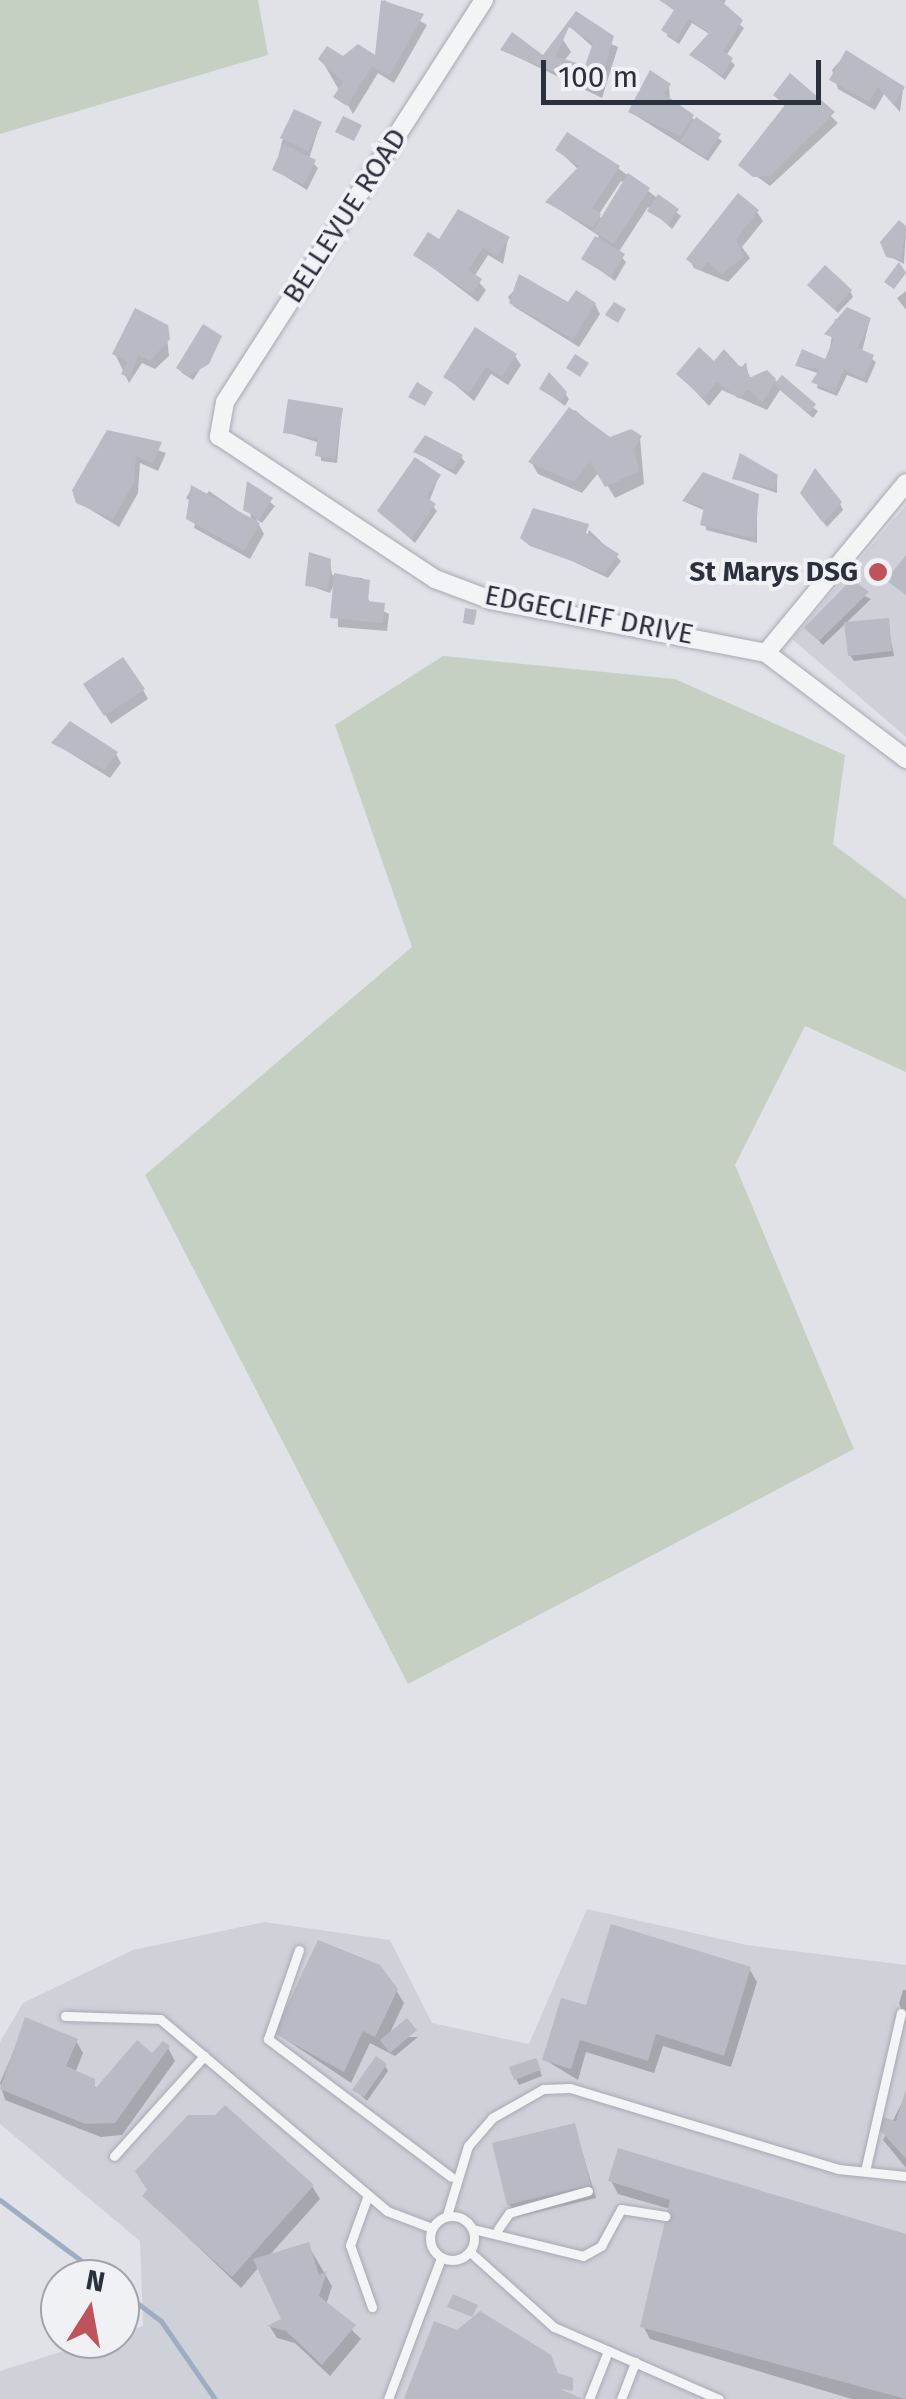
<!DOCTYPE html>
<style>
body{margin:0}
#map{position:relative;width:906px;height:2399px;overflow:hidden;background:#e0e2e8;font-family:"Fira Sans",sans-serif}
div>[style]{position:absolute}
.built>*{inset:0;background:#cfd1d9}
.green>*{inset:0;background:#c5d0c2}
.shadow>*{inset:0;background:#0003}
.stream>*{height:5px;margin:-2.5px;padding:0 2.5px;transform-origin:2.5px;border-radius:2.5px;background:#9fadc4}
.building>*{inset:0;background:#b8bbc4}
.roads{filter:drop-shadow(0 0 2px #a6a9b1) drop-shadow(0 0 2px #a6a9b1)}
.lane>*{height:9px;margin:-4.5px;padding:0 4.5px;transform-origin:4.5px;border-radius:4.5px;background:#f3f4f6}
.lane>.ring{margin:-4.5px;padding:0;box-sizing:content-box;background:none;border:9px solid #f3f4f6;border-radius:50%}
.street>*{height:18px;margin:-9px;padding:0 9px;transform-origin:9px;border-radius:9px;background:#f3f4f6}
.dots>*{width:28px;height:28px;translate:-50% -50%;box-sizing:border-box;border:5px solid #f0f1f5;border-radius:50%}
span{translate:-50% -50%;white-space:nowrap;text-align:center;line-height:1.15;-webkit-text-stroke:8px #f0f1f5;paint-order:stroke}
.street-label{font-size:28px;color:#2b303d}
.poi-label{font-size:28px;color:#2b303d;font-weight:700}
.right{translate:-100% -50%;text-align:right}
.north{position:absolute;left:40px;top:2259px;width:100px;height:100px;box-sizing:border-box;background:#f0f1f5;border:2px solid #a1a4ab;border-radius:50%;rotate:11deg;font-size:28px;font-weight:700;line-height:40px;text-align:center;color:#2b303d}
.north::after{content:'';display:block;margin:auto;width:35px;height:45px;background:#be5359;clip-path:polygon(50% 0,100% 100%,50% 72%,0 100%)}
.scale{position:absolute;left:541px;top:60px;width:280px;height:45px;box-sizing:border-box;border:5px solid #2b303d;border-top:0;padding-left:12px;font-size:30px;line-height:35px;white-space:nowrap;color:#2b303d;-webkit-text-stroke:8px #f0f1f5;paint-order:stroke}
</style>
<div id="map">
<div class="built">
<div style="clip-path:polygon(906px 505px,906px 737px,792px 639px)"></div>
<div style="clip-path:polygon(587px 1909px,747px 1945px,906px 1965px,906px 2399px,0 2399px,0 2371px,143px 2326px,140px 2241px,0 2124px,0 2042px,23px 2003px,133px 1950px,264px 1922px,390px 1940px,432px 2023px,529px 2044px)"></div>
</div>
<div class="green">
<div style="clip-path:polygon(0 0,258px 0,268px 55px,0 134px)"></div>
<div style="clip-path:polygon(443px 656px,675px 679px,845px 755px,833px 844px,906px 899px,906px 1072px,805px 1026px,735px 1165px,854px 1449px,408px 1684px,145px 1175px,412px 947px,335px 725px)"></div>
</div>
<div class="shadow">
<div style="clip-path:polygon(384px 0,427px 25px,394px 83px,378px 73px,353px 114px,321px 59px,377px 59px)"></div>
<div style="clip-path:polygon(661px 0,726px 0,721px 9px,744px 28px,726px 56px,735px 65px,725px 80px,692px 55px,711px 35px,692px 23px,679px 44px,667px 36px,676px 12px)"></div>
<div style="clip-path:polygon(568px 25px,618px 47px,602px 98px,503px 50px,544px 59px,560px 35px,571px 52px,564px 61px,587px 69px,594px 48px)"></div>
<div style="clip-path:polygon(846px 54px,903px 89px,900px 112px,884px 94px,875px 110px,838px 89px,832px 70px)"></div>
<div style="clip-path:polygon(790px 77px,838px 123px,770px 186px,741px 165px,786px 108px,776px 95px)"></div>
<div style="clip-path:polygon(669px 86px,670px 101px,722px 141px,708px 161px,630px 112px)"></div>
<div style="clip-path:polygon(320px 124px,309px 159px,318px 168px,307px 190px,275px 170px,283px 138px)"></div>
<div style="clip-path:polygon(evenodd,558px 150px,618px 168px,681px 216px,672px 229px,648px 207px,618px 253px,626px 262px,615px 281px,584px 259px,599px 236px,548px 202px,579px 170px,558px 150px,621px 181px,624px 183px,602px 221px,599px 214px,621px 181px)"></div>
<div style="clip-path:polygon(757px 212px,763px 221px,742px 247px,750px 258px,728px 282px,694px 268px,689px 259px)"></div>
<div style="clip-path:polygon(900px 224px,906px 229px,904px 264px,889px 256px)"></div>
<div style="clip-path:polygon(508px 239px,503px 264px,488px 255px,474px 277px,486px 290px,478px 302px,416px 255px,440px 242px)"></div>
<div style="clip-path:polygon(526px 278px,569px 305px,595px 304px,600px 314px,579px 347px,513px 306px,508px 297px)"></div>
<div style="clip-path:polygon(814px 291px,850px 291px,853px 297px,838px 313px)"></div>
<div style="clip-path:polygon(906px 291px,906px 310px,897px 298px)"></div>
<div style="clip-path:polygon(835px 319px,870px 319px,862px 352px,876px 362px,867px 383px,847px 375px,837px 396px,817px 388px,820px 374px,797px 366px,827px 363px)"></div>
<div style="clip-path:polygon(166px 327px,169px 356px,155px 369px,142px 363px,129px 383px,115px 354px)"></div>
<div style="clip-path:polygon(220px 338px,193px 380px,182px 373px,179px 368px)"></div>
<div style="clip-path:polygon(515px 356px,521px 365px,508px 385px,491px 374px,474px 401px,446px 377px)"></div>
<div style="clip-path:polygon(715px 364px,746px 367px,751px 380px,774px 380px,818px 411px,813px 418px,780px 390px,767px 410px,722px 390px,709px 406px,679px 374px)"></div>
<div style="clip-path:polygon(542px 389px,565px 393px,569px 399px,565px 406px)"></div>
<div style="clip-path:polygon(342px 410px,337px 463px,321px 461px,320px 443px,285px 432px)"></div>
<div style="clip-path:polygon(575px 410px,610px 440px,640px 438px,644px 484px,615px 498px,599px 472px,582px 493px,538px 474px,531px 462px)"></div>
<div style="clip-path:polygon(108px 432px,166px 453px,158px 471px,140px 463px,138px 493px,119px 527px,78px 502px)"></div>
<div style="clip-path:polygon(416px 452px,461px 457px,465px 462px,456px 475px)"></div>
<div style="clip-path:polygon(439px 476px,429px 502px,437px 511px,415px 543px,380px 511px)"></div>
<div style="clip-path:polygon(777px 477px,777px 493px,735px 479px)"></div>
<div style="clip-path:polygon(248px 484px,275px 506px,262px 523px,256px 519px,264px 534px,250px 559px,194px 528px,198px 506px,186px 498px,192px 488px,203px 499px,209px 491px,251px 520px)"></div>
<div style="clip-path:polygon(757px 496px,757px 543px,706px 530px,706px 511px,685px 502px)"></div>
<div style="clip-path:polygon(806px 499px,840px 504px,843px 510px,827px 527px)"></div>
<div style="clip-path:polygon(585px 527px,584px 545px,589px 530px,621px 561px,608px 578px,523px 538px)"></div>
<div style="clip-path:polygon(330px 561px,332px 575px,362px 578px,370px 604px,389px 614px,387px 631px,338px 627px,337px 577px,330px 593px,308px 585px)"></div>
<div style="clip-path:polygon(848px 588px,871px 599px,823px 645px,807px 628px)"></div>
<div style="clip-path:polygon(887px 621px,894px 656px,854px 661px,850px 655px)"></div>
<div style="clip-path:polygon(86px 684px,143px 690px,148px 699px,111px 724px)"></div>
<div style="clip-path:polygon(54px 743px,116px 754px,121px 763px,110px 778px)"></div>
<div style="clip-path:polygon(750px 1970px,757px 1982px,731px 2067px,663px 2046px,654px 2073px,586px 2052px,578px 2080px,545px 2060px,588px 2009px)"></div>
<div style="clip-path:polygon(396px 1990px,404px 2003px,388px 2037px,418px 2037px,395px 2056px,370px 2043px,351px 2083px,276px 2033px)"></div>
<div style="clip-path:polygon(903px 1990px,906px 1990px,906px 2016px,899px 2004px)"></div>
<div style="clip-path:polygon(27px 2020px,76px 2041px,83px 2053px,75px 2073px,98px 2089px,168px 2048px,175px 2061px,122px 2135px,101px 2137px,5px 2100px,0 2083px)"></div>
<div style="clip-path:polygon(385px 2066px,388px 2071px,367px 2101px,355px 2090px)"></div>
<div style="clip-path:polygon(538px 2066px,542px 2076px,519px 2085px,516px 2079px)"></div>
<div style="clip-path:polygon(906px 2095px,906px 2168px,883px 2140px)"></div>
<div style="clip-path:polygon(574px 2125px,596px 2198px,517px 2217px,509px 2204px)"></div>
<div style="clip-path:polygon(611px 2181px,906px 2237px,906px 2399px,852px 2399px,650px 2339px,643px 2326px,670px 2209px,618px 2194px)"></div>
<div style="clip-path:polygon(312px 2186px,320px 2199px,267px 2258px,308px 2245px,332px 2286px,326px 2305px,361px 2339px,330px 2376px,295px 2343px,277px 2338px,270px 2327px,284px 2320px,259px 2267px,241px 2288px,145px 2196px)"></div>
</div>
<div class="stream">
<div style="left:0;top:2200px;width:132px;rotate:36.7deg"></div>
<div style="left:120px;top:2290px;width:51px;rotate:37.1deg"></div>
<div style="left:161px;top:2321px;width:95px;rotate:55.3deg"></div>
</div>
<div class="building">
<div style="clip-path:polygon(381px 0,424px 14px,389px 76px,372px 66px,347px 106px,333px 97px,343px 82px,318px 59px,327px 46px,343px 56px,358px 44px,375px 55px)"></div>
<div style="clip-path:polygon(659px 0,720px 0,743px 20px,723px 51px,733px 58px,722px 76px,689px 55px,709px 33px,689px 19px,676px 40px,661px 30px,674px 10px)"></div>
<div style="clip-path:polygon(evenodd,576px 11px,614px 36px,598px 90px,500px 50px,512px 32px,543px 55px,576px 11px,569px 27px,593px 43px,585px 66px,556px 56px,569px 27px)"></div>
<div style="clip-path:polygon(846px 50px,905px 87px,894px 105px,878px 87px,869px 102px,829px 80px)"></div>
<div style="clip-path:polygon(650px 70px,671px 84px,664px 94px,694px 115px,680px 136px,628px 112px)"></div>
<div style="clip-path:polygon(790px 73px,835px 112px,770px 176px,753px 177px,738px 165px,785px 105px,773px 95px)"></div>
<div style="clip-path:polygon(294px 109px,322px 122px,308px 151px,280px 138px)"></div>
<div style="clip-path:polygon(343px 116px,362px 125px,354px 141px,335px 132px)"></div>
<div style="clip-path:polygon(696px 117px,721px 134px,705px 157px,680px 141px)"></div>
<div style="clip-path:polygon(567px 132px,620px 166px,592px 208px,601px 214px,593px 228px,545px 202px,579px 166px,555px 150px)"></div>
<div style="clip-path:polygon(284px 144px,316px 160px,304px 185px,272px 170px)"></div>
<div style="clip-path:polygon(628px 173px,650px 188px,614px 244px,593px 231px)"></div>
<div style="clip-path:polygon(738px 193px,759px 210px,736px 239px,744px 257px,722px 274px,707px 262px,700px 270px,686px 259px)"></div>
<div style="clip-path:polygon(658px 194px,679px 209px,669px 224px,647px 211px)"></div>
<div style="clip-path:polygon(458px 209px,510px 237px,497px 256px,483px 248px,468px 270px,482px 279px,472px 294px,413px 255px,428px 232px,439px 239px)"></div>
<div style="clip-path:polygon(899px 220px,906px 226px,901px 260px,886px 257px,880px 242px)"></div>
<div style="clip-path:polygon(595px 236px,625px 254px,611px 277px,581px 259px)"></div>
<div style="clip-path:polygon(899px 262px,906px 273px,894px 289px,884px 282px)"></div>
<div style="clip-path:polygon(825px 265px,852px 290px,834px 309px,807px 285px)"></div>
<div style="clip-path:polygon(519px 274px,568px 302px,576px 290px,596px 303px,573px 339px,509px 303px)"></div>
<div style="clip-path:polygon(614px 302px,626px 309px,618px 323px,605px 315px)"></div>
<div style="clip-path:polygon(847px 307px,871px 318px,858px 348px,874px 355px,864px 379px,844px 370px,834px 392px,811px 382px,820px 369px,795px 366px,802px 349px,825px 359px,834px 338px,824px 334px)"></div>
<div style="clip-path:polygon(135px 308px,168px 325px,170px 339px,150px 361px,138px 355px,130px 378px,121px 374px,127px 362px,112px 354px)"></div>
<div style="clip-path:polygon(203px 324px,222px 336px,209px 364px,189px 376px,176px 368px)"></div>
<div style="clip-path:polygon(475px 327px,517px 354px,502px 377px,486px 367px,469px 393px,443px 377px)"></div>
<div style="clip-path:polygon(699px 347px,714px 361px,724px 349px,741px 368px,746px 362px,749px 378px,767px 370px,776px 379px,768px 395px,762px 402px,748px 389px,739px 399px,717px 382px,703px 398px,676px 374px)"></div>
<div style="clip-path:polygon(575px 354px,589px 363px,580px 377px,566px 368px)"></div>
<div style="clip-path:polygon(549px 372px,567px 392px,561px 402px,539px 389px)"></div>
<div style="clip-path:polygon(782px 375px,816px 404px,809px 414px,774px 384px)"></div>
<div style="clip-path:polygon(417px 382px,433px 392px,425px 406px,408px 397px)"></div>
<div style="clip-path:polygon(288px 399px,343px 408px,335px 459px,315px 456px,318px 438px,283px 433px)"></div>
<div style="clip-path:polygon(569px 407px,610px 437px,631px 429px,642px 436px,634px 449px,639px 471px,605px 487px,590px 462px,574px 482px,528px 462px)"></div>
<div style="clip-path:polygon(107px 430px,162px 442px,153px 463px,136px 456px,134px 482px,113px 519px,76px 503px,72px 490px)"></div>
<div style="clip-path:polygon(425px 435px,463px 455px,453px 470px,413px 452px)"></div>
<div style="clip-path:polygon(740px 453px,778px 475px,775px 489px,732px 479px)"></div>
<div style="clip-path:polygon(415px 457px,441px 475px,426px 497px,436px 504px,411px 539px,377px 511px)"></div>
<div style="clip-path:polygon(815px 468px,842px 502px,823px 523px,800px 493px)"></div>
<div style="clip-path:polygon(703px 472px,759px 494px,755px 539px,700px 525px,704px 507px,682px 501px)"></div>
<div style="clip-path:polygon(247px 481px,273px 498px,259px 519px,243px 510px)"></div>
<div style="clip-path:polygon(191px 485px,260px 523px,244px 551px,186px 519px)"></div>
<div style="clip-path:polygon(533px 508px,589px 524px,586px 533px,619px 554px,605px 573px,530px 546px,520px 538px)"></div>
<div style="clip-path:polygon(309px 552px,331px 559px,328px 589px,305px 586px)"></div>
<div style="clip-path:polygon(906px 555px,906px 595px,886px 580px)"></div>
<div style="clip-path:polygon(334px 573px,370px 580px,368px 601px,385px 603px,383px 623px,330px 618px)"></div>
<div style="clip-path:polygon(852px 579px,869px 592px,819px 641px,804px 628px)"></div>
<div style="clip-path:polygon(465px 608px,477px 610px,474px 625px,463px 623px)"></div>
<div style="clip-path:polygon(889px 618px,892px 651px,848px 656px,844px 622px)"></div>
<div style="clip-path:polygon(123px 657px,145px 689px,104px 716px,83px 684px)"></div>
<div style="clip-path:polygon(70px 721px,118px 752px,104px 770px,51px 743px)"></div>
<div style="clip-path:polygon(611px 1924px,751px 1967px,724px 2056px,656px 2034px,648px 2061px,580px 2040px,571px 2069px,542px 2060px,561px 1998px,586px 2005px)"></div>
<div style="clip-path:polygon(318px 1940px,380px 1965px,398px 1989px,375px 2037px,363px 2031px,344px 2072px,274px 2033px)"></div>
<div style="clip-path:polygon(25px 2017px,78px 2039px,66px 2066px,95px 2079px,95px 2089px,137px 2040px,152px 2053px,163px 2041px,170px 2046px,115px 2123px,85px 2124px,0 2089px)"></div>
<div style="clip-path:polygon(407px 2018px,417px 2030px,390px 2053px,380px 2040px)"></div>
<div style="clip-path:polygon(376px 2056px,387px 2064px,364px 2097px,352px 2090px)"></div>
<div style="clip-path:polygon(536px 2058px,541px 2070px,514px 2080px,509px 2067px)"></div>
<div style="clip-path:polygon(906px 2089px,906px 2159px,880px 2130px,883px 2117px,896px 2121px)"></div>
<div style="clip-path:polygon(225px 2105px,314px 2185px,232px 2277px,142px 2196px,147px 2190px,135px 2171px,188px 2115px,215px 2115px)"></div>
<div style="clip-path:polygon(575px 2123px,591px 2185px,507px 2205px,492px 2143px)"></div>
<div style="clip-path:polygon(618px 2148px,906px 2234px,906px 2399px,640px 2327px,670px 2200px,608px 2181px)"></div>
<div style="clip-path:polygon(309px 2242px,319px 2275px,327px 2271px,319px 2296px,356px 2325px,322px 2365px,286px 2331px,267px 2326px,281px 2319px,253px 2259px)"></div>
<div style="clip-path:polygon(453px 2294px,478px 2305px,472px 2317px,447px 2307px)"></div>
<div style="clip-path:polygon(480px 2311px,551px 2355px,558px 2373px,573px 2378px,573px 2391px,560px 2389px,583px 2399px,404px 2399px,434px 2321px,457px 2330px)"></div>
</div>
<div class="roads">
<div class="lane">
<div style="left:299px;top:1950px;width:94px;rotate:109.2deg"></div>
<div style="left:268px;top:2039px;width:229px;rotate:37deg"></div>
<div style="left:65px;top:2016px;width:95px;rotate:1.8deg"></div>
<div style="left:160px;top:2019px;width:297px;rotate:40.2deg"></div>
<div style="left:387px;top:2211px;width:48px;rotate:20.7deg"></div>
<div style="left:114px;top:2156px;width:135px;rotate:-48deg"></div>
<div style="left:865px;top:2171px;width:162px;rotate:-77.2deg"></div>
<div style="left:368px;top:2195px;width:53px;rotate:109.8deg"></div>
<div style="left:350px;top:2245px;width:66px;rotate:70.5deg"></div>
<div style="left:447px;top:2215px;width:72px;rotate:-73.1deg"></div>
<div style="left:468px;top:2146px;width:37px;rotate:-49deg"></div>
<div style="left:492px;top:2118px;width:59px;rotate:-29.6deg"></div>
<div style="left:543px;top:2089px;width:27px;rotate:-2deg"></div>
<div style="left:570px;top:2088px;width:280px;rotate:16.8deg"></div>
<div style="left:838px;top:2169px;width:68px;rotate:5.9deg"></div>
<div class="ring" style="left:430px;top:2216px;width:35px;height:35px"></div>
<div style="left:473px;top:2229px;width:113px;rotate:13.8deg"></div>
<div style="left:583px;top:2256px;width:21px;rotate:-29deg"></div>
<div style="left:601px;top:2246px;width:42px;rotate:-61.6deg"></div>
<div style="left:621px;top:2209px;width:45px;rotate:9deg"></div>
<div style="left:498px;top:2229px;width:19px;rotate:-55deg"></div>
<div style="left:509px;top:2213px;width:82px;rotate:-15.6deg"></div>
<div style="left:470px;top:2252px;width:113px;rotate:41.8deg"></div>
<div style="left:554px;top:2327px;width:180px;rotate:23.6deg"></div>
<div style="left:388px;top:2399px;width:151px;rotate:-69.4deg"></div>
<div style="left:589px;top:2399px;width:52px;rotate:-68.4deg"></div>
<div style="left:621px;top:2399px;width:40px;rotate:-69deg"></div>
</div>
<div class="street">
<div style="left:484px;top:0;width:478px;rotate:122.8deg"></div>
<div style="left:225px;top:402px;width:35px;rotate:100deg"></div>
<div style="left:219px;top:436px;width:259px;rotate:33.5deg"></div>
<div style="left:435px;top:579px;width:60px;rotate:20.6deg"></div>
<div style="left:491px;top:600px;width:280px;rotate:10.9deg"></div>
<div style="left:766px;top:653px;width:176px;rotate:37.1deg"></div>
<div style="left:766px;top:653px;width:220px;rotate:-50.5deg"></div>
</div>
</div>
<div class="dots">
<div style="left:878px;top:572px;background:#be5359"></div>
</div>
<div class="street-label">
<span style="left:345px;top:216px;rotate:-57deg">BELLEVUE ROAD</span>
<span style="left:589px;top:615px;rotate:11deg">EDGECLIFF DRIVE</span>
</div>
<div class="poi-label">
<span class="right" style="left:858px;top:572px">St Marys DSG</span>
</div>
<div class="north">N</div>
<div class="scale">100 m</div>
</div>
